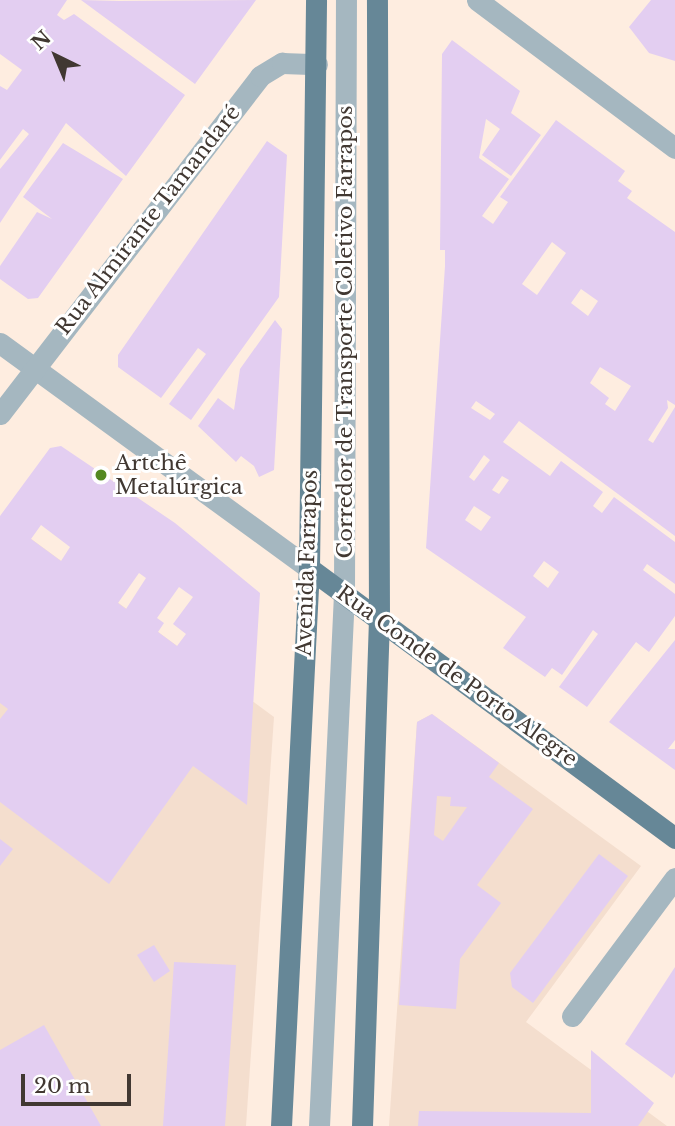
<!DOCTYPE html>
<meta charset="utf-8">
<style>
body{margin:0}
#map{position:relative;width:675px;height:1126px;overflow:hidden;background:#feede0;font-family:"Libre Baskerville",serif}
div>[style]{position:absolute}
.built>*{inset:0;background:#f4dece}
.building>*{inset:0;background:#e3cef1}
.minor>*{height:21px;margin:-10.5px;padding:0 10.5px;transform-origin:10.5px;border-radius:10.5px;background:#a5b7c0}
.major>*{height:21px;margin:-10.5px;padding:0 10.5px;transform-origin:10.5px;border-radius:10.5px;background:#668797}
.dots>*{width:19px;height:19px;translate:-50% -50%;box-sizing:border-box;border:4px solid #fff;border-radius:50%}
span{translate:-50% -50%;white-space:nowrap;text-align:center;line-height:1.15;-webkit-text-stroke:6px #fff;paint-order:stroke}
.street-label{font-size:21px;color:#413832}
.poi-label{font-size:21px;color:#413832}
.left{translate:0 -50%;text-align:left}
.north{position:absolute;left:21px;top:21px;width:70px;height:70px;-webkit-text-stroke:5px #fff;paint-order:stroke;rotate:317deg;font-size:19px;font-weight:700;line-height:28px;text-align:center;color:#413832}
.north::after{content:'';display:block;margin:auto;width:24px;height:32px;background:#413832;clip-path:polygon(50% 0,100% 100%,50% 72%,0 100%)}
.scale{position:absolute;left:21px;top:1074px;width:110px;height:32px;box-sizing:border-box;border:4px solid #413832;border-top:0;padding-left:9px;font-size:21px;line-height:24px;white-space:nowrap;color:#413832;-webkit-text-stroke:5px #fff;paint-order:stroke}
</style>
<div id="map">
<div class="built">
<div style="clip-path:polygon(0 516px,274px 717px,246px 1126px,0 1126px)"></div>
<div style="clip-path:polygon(432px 714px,641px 866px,526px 1022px,667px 1126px,389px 1126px,417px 722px)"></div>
</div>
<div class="building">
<div style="clip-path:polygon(0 0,67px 0,57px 15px,64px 20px,74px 14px,185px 95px,126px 176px,66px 123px,0 223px,0 169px,29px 134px,23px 129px,0 160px,0 86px,7px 90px,22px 70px,0 54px)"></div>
<div style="clip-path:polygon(81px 0,119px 1px,256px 0,195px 84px)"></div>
<div style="clip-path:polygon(651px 0,675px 0,675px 61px,649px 53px,629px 27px)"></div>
<div style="clip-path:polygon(evenodd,452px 40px,520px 91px,511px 113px,541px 135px,511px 176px,482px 155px,500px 129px,486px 119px,479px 158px,509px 179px,482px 216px,493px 224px,508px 202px,500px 197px,556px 120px,625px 171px,618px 181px,632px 191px,627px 198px,675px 232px,675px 405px,667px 400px,668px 408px,648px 440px,653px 443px,675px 407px,675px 536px,519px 421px,503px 442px,550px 476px,561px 461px,603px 492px,593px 506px,602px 513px,614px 497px,675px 542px,675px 584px,647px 564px,643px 570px,675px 594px,675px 616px,649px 652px,636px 642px,587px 707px,559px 687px,598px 634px,593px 630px,562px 675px,552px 668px,545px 677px,503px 648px,526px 617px,426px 548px,445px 266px,445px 250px,440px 250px,442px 54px,452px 40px,552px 242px,566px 253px,537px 295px,522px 284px,552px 242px,452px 40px,581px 289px,598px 301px,588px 316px,571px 303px,581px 289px,452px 40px,600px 367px,631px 386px,615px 411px,605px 404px,609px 398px,590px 383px,600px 367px,452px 40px,476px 401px,495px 414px,490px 420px,471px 408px,476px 401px,452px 40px,484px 455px,490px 460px,474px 481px,469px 477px,484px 455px,452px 40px,502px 476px,509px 480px,499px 494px,492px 490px,502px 476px,452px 40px,474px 506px,491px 517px,481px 531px,465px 520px,474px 506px,452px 40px,544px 561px,559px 572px,548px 588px,533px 576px,544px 561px)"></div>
<div style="clip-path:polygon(267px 141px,287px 155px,279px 297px,191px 420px,169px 404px,206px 354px,198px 348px,161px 398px,118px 367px,118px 355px)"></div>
<div style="clip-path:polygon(63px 143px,123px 179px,38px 298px,28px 299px,0 279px,0 266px,37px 212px,52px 219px,23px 197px)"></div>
<div style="clip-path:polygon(275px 320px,282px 329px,274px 470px,259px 477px,254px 466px,241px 456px,236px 462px,198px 426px,218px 398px,234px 410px,240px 369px)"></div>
<div style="clip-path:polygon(evenodd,61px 446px,175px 523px,260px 593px,247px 805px,193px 766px,109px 884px,0 802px,0 719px,8px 709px,0 703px,0 516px,50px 448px,61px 446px,41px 525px,70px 547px,61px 561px,31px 539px,41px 525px,61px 446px,139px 573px,146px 578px,126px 609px,118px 603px,139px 573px,61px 446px,179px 587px,193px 597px,173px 624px,186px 634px,177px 646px,158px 632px,164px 623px,157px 618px,179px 587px)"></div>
<div style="clip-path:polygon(675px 640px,675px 740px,668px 749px,675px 749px,675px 770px,609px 722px)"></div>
<div style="clip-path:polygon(evenodd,432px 714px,499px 763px,489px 777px,533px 809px,477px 885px,501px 903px,460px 959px,456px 1009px,399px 1005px,417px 722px,432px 714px,437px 796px,451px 797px,450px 806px,467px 807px,443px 841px,434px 835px,437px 796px)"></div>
<div style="clip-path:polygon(0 839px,13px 849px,0 866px)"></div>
<div style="clip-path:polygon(599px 854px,628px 876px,533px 1003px,512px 987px,510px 973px)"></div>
<div style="clip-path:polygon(154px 945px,170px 971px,154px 982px,137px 955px)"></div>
<div style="clip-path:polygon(174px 962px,236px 965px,225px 1126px,163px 1126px)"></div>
<div style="clip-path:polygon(675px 967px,675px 1073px,672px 1078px,625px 1044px)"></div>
<div style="clip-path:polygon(44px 1025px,101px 1126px,0 1126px,0 1050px)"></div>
<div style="clip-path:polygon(591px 1050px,654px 1103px,638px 1126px,418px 1126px,419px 1111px,591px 1113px)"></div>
</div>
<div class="minor">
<div style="left:477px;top:0;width:247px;rotate:36.8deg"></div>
<div style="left:0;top:343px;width:382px;rotate:36.1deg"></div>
<div style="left:0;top:414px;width:426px;rotate:-52.4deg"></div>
<div style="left:260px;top:76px;width:26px;rotate:-31deg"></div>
<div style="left:282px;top:63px;width:35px;rotate:2deg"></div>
<div style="left:572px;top:1016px;width:172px;rotate:-53.3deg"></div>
<div style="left:319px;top:1126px;width:534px;rotate:-87.31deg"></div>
<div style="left:344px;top:593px;width:593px;rotate:-89.81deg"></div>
</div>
<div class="major">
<div style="left:309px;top:568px;width:455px;rotate:36.4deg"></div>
<div style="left:281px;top:1126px;width:559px;rotate:-87.13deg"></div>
<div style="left:309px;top:568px;width:568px;rotate:-89.29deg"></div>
<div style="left:362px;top:1126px;width:508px;rotate:-88.08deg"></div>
<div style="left:379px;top:618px;width:618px;rotate:-90.19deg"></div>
</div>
<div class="dots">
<div style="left:101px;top:475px;background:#548922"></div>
</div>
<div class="street-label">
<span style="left:148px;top:220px;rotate:-52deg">Rua Almirante Tamandaré</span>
<span style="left:345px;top:332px;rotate:-90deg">Corredor de Transporte Coletivo Farrapos</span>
<span style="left:307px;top:563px;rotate:-88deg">Avenida Farrapos</span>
<span style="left:457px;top:676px;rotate:36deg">Rua Conde de Porto Alegre</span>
</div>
<div class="poi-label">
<span class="left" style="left:115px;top:475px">Artchê<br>Metalúrgica</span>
</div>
<div class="north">N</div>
<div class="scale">20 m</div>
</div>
